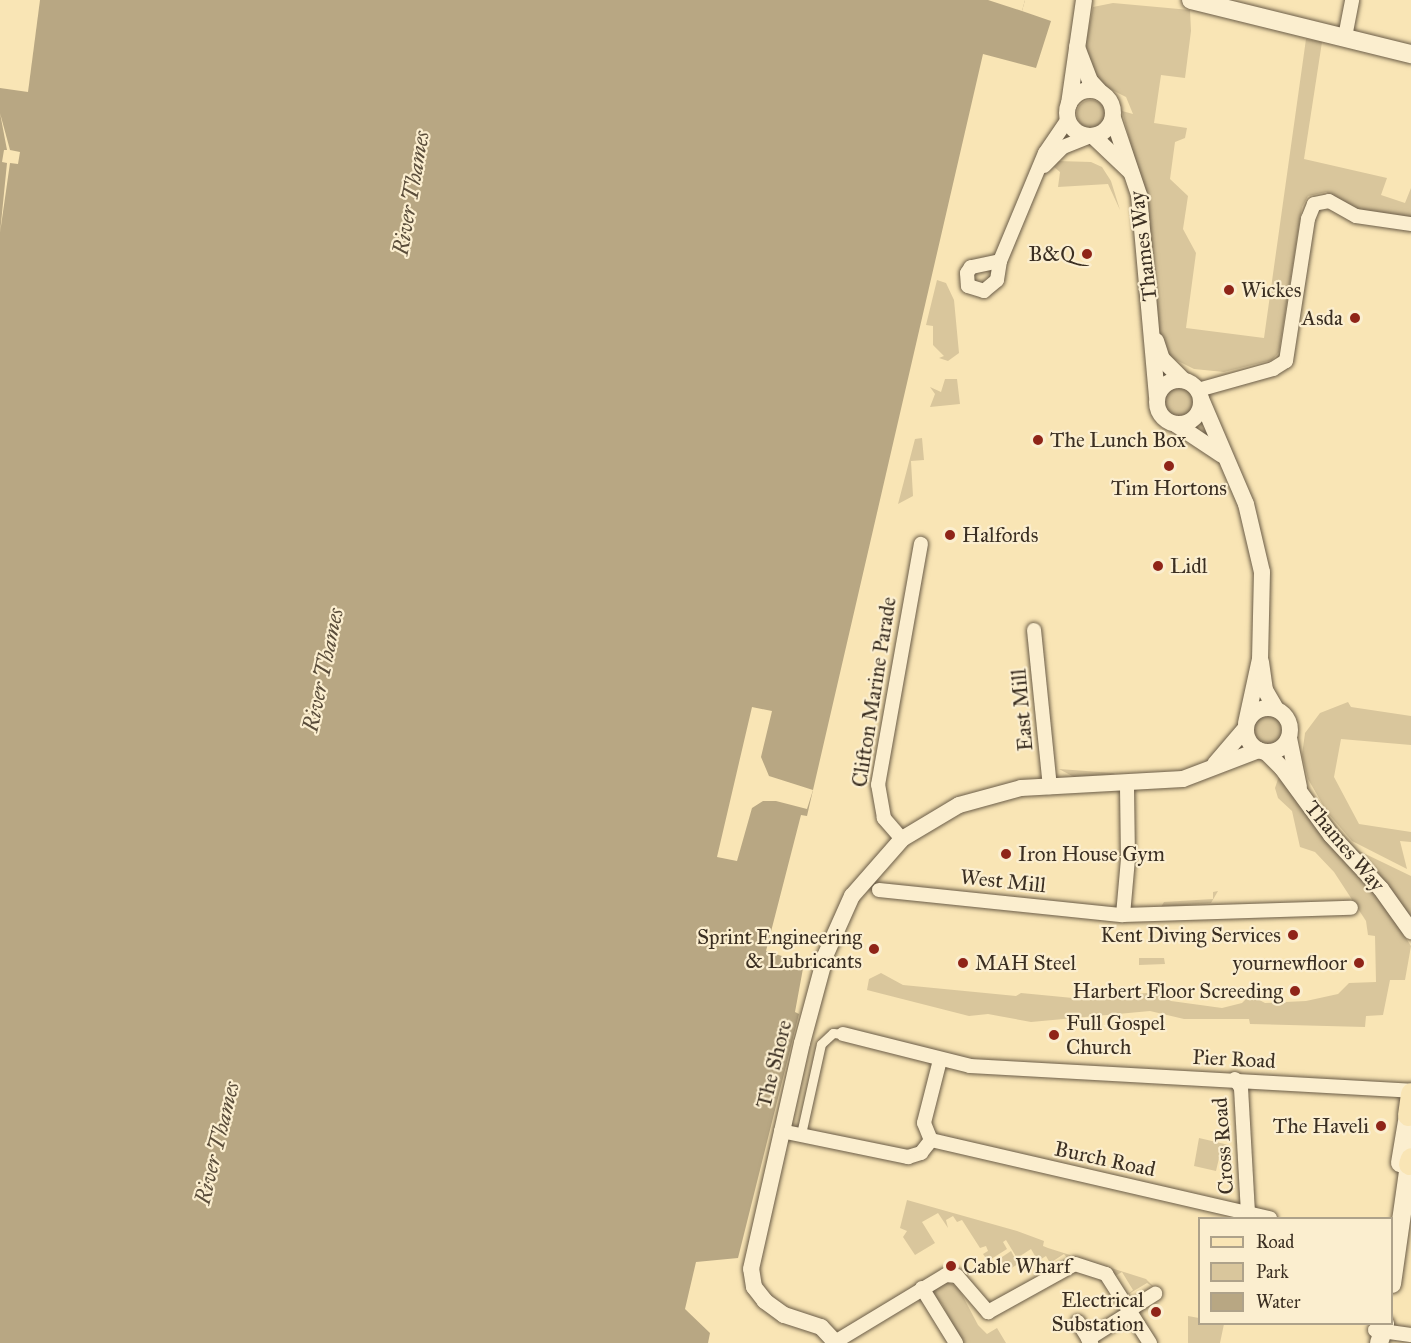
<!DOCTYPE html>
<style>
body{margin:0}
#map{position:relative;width:1411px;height:1343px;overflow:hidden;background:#f9e5b5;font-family:"IM FELL Great Primer",serif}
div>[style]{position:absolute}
.green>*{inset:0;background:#d9c69c}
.round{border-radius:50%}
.water>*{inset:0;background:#b8a783}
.pier>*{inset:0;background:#f9e5b5}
.roads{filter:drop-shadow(0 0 2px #6a5c47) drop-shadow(0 0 2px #6a5c47)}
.pedestrian>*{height:9px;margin:-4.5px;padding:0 4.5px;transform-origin:4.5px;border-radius:4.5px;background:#fbeecf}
.minor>*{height:14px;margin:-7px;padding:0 7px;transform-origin:7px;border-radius:7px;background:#fbeecf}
.tertiary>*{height:16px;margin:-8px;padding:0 8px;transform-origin:8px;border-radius:8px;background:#fbeecf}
.tertiary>.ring{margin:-8px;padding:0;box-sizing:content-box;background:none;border:16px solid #fbeecf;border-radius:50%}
.secondary>*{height:18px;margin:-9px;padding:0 9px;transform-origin:9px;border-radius:9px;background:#fbeecf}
.primary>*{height:21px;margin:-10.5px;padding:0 10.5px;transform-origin:10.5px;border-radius:10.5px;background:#f9e5b5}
.dots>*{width:16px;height:16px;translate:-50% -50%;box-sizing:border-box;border:3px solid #fbeecf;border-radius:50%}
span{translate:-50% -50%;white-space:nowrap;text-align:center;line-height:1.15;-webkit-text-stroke:4.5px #fbeecf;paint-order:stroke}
.street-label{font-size:21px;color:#3b2f22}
.poi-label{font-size:21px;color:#3b2f22}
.right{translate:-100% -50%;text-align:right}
.left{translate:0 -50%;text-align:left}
.water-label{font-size:22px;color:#5a4d3a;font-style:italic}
.legend{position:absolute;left:1198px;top:1217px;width:195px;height:108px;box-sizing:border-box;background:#fbeecf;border:2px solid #aea28a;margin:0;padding:8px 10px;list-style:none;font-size:18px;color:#3b2f22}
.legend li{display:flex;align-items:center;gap:12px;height:30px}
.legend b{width:30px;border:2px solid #aea28a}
</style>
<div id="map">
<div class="green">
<div style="clip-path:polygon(1113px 3px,1190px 10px,1191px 31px,1185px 78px,1161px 75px,1154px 123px,1187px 128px,1185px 138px,1175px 142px,1170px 179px,1188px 196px,1183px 229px,1196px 253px,1186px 328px,1264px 338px,1306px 39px,1322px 42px,1304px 159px,1387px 178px,1381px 195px,1405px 203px,1411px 188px,1411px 220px,1349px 207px,1326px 192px,1308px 196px,1302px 207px,1279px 352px,1272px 360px,1224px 372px,1194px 369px,1170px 357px,1159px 339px,1146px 203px,1122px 111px,1133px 114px,1126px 97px,1102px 85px,1088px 64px,1086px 42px,1093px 7px)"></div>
<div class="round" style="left:1077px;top:100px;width:28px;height:28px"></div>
<div style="clip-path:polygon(1058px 161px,1091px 162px,1102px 167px,1111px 181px,1120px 210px,1108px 184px,1058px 187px,1060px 172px,1054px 167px)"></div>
<div style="clip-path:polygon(937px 280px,946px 283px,954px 300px,959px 353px,948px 361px,939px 358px,944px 356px,933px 345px,933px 326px,926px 325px)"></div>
<div style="clip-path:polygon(945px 379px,957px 379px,960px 404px,930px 407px,935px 394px,930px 387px,941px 392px)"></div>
<div class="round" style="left:1163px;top:386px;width:32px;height:32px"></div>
<div style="clip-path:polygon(922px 438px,924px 460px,911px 461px,913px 496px,898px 504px,915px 439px)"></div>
<div style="clip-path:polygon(1348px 702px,1351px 707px,1411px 716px,1411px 745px,1341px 739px,1334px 777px,1359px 824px,1411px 832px,1411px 842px,1400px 841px,1407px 869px,1352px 841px,1327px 812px,1308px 779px,1302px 755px,1305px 733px,1320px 713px)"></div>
<div class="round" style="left:1252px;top:715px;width:32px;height:32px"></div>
<div style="clip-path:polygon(1059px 769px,1113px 773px,1115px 774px,1074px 777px)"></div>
<div style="clip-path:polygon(1280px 773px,1381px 899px,1411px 946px,1405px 980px,1390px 980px,1383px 1015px,1366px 1016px,1365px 1027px,1250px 1024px,1249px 1019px,1184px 1019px,1150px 1011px,1031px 1022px,988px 1014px,969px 1016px,867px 990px,869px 979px,881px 973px,903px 985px,1016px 996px,1021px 993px,1073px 998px,1162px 992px,1171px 1001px,1222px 1008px,1242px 1003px,1250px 995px,1265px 1003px,1306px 1001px,1338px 994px,1349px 983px,1376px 982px,1375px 936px,1368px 935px,1366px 921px,1334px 872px,1315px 852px,1300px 847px,1292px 811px,1278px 798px,1275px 788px)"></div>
<div style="clip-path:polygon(1355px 849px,1411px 876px,1411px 920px,1377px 872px)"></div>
<div style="clip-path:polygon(1218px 891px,1211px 903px,1161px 907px,1164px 902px,1213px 899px,1213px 892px)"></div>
<div style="clip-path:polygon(1139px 958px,1164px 958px,1165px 964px,1139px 965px)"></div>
<div style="clip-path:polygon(1199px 1138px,1229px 1145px,1231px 1158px,1220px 1154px,1216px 1171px,1194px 1166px)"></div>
<div style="clip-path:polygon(907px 1200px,1017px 1231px,1044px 1241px,1043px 1246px,1048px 1248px,1146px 1279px,1155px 1288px,1147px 1283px,1127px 1295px,1133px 1290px,1122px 1272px,1115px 1276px,1110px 1269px,1074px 1259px,1069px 1261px,1064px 1254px,1050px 1263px,1046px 1256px,1038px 1261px,1031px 1249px,1017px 1258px,1006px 1240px,1003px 1242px,1007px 1249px,988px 1261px,983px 1254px,988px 1251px,986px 1246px,980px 1248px,962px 1220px,957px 1222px,953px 1216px,946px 1220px,948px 1228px,938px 1213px,922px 1222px,935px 1243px,915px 1255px,903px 1237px,907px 1231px,900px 1228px)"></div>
<div style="clip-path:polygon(1011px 1251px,1018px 1264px,1008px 1270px,996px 1261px)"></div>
<div style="clip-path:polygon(947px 1282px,958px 1287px,978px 1325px,987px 1334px,997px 1328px,1006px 1343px,962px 1343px,942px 1304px,930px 1292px)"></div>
<div style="clip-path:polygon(1188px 1316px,1199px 1318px,1200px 1324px,1224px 1324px,1220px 1343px,1188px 1343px)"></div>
</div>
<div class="water">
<div style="clip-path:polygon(0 0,1025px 0,1022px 11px,1051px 21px,1036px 68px,983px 54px,807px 816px,801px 815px,766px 951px,804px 963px,795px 1012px,799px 1014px,738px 1258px,696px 1262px,685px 1309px,710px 1333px,708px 1343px,0 1343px)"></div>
</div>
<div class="pier">
<div style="clip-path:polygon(0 0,40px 0,28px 92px,0 88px)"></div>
<div style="clip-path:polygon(988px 0,1025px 0,1022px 11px)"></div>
<div style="clip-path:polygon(0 113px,10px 150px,20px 152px,18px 164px,10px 163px,0 233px,7px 163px,2px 162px,4px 150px,7px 150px)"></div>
<div style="clip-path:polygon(752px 707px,772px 711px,761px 757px,769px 776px,813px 790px,807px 809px,776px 801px,763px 801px,752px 808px,737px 861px,717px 857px)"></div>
</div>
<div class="roads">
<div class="pedestrian">
<div style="left:801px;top:1134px;width:92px;rotate:-77.5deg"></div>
<div style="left:821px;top:1044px;width:16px;rotate:-43deg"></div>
<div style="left:833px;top:1033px;width:10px;rotate:6deg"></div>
</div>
<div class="minor">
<div style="left:1345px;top:37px;width:38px;rotate:-79deg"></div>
<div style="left:1044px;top:166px;width:27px;rotate:-45deg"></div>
<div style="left:1063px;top:147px;width:27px;rotate:-22deg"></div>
<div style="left:1000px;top:261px;width:30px;rotate:168deg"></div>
<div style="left:971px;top:267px;width:7px;rotate:124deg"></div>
<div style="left:967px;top:273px;width:13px;rotate:86deg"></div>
<div style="left:968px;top:286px;width:17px;rotate:17deg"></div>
<div style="left:984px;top:291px;width:17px;rotate:-40deg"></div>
<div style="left:997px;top:280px;width:19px;rotate:-81deg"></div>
<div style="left:1000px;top:261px;width:117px;rotate:-67.4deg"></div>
<div style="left:1045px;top:153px;width:41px;rotate:-55.9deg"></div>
<div style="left:1198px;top:390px;width:78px;rotate:-15.6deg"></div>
<div style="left:1273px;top:369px;width:15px;rotate:-32deg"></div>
<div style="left:1286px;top:361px;width:144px;rotate:-81.2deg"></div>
<div style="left:1308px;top:219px;width:16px;rotate:-68deg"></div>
<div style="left:1314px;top:204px;width:15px;rotate:-11deg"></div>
<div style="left:1329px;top:201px;width:31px;rotate:29deg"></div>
<div style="left:1356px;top:216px;width:56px;rotate:8.3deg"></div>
<div style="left:1034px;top:630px;width:158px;rotate:84.2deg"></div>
<div style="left:902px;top:839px;width:28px;rotate:-131deg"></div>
<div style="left:884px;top:818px;width:34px;rotate:-100deg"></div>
<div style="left:878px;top:785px;width:245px;rotate:-79.9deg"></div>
<div style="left:879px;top:890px;width:245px;rotate:5.9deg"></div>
<div style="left:1123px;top:915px;width:228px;rotate:-1.8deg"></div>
<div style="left:1123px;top:915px;width:56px;rotate:-84.9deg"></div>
<div style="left:1128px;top:859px;width:76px;rotate:-90.8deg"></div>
<div style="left:843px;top:1034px;width:131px;rotate:14.1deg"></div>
<div style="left:970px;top:1066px;width:442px;rotate:3.2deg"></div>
<div style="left:940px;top:1060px;width:65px;rotate:104.3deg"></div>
<div style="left:924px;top:1123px;width:18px;rotate:68deg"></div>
<div style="left:931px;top:1140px;width:348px;rotate:13deg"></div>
<div style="left:1235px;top:1079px;width:11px;rotate:56deg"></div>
<div style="left:1241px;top:1088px;width:124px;rotate:86.8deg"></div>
<div style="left:781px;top:1131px;width:130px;rotate:11.6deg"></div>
<div style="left:908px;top:1157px;width:14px;rotate:-17deg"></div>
<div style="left:921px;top:1153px;width:16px;rotate:-52deg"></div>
<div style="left:922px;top:1288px;width:65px;rotate:58.3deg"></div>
<div style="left:1129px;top:1310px;width:31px;rotate:-32deg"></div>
<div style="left:1078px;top:1322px;width:25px;rotate:58deg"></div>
<div style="left:1375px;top:1330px;width:36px;rotate:8deg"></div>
<div style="left:1088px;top:1339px;width:51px;rotate:-32.1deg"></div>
<div style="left:835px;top:1342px;width:130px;rotate:-31.1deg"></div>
<div style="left:946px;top:1275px;width:11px;rotate:5deg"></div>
<div style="left:957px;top:1276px;width:48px;rotate:49.3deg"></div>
<div style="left:988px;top:1312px;width:99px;rotate:-28.9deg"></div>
<div style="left:1075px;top:1264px;width:33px;rotate:18deg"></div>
<div style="left:1106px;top:1274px;width:82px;rotate:57.5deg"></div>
</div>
<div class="tertiary">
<div style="left:1077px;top:47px;width:36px;rotate:69deg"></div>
<div style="left:1090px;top:81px;width:16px;rotate:47deg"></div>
<div class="ring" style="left:1067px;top:90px;width:30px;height:30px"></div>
<div style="left:1069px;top:104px;width:105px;rotate:-81.8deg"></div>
<div style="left:1113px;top:118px;width:81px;rotate:71.3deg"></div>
<div style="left:1139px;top:195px;width:202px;rotate:84.9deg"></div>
<div style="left:1094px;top:137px;width:50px;rotate:43.4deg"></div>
<div style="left:1156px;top:341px;width:19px;rotate:72deg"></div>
<div style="left:1162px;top:359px;width:30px;rotate:45deg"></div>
<div class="ring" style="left:1157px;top:380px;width:28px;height:28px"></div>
<div style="left:1201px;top:399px;width:114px;rotate:66.8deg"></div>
<div style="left:1246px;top:504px;width:70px;rotate:76.8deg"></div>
<div style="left:1262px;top:572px;width:87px;rotate:91.3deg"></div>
<div style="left:1260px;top:659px;width:66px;rotate:102.3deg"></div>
<div style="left:1177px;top:425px;width:54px;rotate:33.7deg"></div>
<div style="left:1261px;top:662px;width:28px;rotate:82deg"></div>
<div style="left:1265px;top:690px;width:22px;rotate:60deg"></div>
<div class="ring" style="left:1246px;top:708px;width:28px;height:28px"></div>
<div style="left:1289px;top:738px;width:50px;rotate:78.5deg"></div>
<div style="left:1266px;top:752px;width:23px;rotate:45deg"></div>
<div style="left:1282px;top:768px;width:83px;rotate:53.8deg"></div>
<div style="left:1331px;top:835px;width:74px;rotate:47.2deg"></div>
<div style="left:1381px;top:889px;width:52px;rotate:54.5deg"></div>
<div style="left:1215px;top:764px;width:46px;rotate:-49.4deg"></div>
<div style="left:836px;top:1343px;width:22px;rotate:-133deg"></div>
<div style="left:821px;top:1327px;width:39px;rotate:-162deg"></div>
<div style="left:784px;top:1315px;width:24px;rotate:-144deg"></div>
<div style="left:765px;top:1301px;width:18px;rotate:-128deg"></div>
<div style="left:754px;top:1287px;width:18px;rotate:-99deg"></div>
<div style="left:751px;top:1269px;width:232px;rotate:-77.3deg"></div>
<div style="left:802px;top:1043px;width:92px;rotate:-74.9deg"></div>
<div style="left:826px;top:954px;width:64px;rotate:-65.9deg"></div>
<div style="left:852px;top:896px;width:76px;rotate:-48.7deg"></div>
<div style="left:902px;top:839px;width:66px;rotate:-30.8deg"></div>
<div style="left:959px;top:805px;width:64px;rotate:-15.3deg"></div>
<div style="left:1021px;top:788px;width:162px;rotate:-3.2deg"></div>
<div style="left:1183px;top:779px;width:81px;rotate:-20.9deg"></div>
</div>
<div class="secondary">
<div style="left:1191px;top:0;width:227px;rotate:13.8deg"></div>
<div style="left:1400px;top:1163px;width:49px;rotate:-80.5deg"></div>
<div style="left:1392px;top:1284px;width:134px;rotate:-81.9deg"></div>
<div style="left:1379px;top:1343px;width:20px;rotate:-72deg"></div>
</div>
<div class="primary">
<div style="left:1408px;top:1115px;width:22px;rotate:-82deg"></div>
<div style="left:1409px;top:1164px;width:6px;rotate:-72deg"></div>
</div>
</div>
<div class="dots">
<div style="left:1087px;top:254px;background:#8f2418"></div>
<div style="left:1229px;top:290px;background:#8f2418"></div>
<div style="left:1355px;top:318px;background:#8f2418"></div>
<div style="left:1038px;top:440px;background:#8f2418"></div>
<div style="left:1169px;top:466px;background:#8f2418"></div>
<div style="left:950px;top:535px;background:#8f2418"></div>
<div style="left:1158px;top:566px;background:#8f2418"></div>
<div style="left:1006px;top:854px;background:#8f2418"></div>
<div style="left:1293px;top:935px;background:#8f2418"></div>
<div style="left:874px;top:949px;background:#8f2418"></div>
<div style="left:963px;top:963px;background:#8f2418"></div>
<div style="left:1359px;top:963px;background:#8f2418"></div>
<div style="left:1295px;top:991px;background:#8f2418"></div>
<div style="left:1054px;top:1035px;background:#8f2418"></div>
<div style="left:1381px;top:1126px;background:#8f2418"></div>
<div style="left:951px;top:1266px;background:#8f2418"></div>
<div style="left:1156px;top:1312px;background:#8f2418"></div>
</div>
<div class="street-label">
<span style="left:1143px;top:246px;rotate:-97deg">Thames Way</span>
<span style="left:874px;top:692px;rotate:-81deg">Clifton Marine Parade</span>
<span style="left:1022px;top:710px;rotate:-95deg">East Mill</span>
<span style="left:1345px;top:846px;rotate:50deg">Thames Way</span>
<span style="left:1003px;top:881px;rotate:6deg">West Mill</span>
<span style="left:1234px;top:1059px;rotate:3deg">Pier Road</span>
<span style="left:774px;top:1064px;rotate:-76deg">The Shore</span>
<span style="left:1223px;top:1146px;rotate:-94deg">Cross Road</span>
<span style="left:1105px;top:1159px;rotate:12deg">Burch Road</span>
</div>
<div class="poi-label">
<span class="right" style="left:1075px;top:254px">B&amp;Q</span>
<span class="left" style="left:1241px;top:290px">Wickes</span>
<span class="right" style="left:1343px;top:318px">Asda</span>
<span class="left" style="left:1050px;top:440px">The Lunch Box</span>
<span style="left:1169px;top:488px">Tim Hortons</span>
<span class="left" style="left:962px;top:535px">Halfords</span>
<span class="left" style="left:1170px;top:566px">Lidl</span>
<span class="left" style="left:1018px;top:854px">Iron House Gym</span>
<span class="right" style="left:1281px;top:935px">Kent Diving Services</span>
<span class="right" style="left:862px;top:949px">Sprint Engineering<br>&amp; Lubricants</span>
<span class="left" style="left:975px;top:963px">MAH Steel</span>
<span class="right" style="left:1347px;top:963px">yournewfloor</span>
<span class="right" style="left:1283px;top:991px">Harbert Floor Screeding</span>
<span class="left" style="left:1066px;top:1035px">Full Gospel<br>Church</span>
<span class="right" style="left:1369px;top:1126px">The Haveli</span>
<span class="left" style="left:963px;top:1266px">Cable Wharf</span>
<span class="right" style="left:1144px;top:1312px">Electrical<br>Substation</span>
</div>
<div class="water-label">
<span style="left:411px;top:193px;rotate:-80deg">River Thames</span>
<span style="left:323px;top:670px;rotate:-78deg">River Thames</span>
<span style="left:217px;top:1143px;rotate:-76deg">River Thames</span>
</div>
<ul class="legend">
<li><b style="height:8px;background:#f9e5b5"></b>Road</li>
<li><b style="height:16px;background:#d9c69c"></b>Park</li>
<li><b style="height:16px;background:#b8a783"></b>Water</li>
</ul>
</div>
